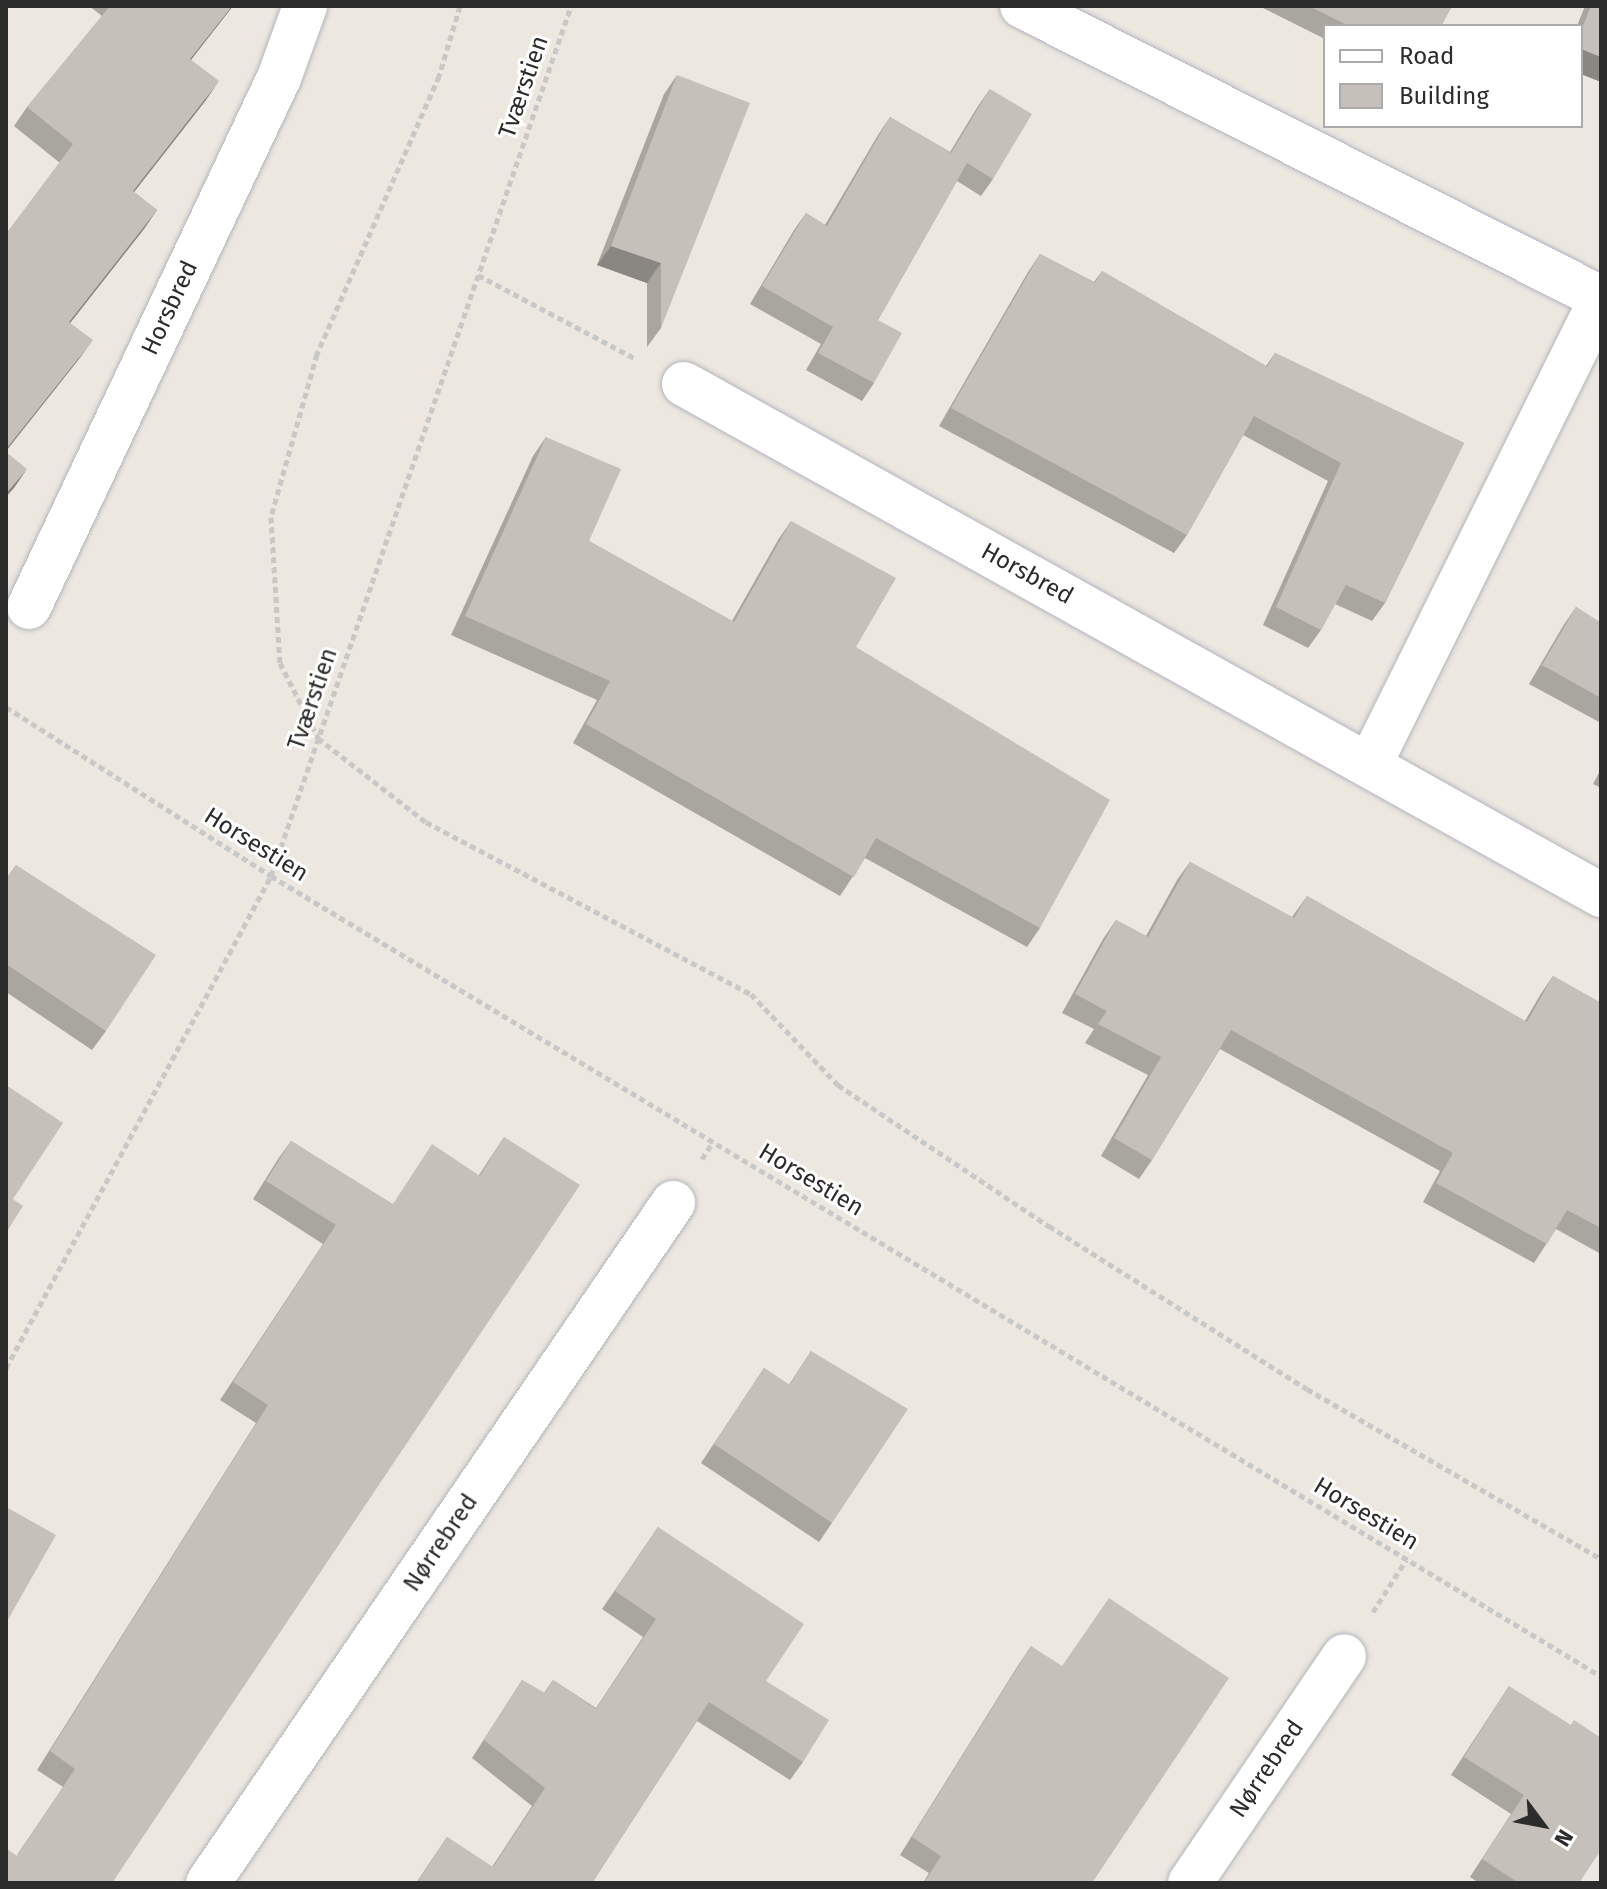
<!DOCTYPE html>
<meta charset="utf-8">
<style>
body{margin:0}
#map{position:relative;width:1607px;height:1889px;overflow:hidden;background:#ece7df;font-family:"Fira Sans",sans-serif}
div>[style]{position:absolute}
.path>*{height:5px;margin-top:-2.5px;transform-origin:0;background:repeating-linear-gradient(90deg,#c8c8c8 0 6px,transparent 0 10px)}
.roads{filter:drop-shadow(0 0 2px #b2b4be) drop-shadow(0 0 2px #b2b4be)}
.minor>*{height:44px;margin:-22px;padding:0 22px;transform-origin:22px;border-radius:22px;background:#fff}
.wall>*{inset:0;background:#a9a6a0}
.shaded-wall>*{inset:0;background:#8a8782}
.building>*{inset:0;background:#c5c1ba}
span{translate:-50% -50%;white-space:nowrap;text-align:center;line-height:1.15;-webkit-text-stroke:6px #fff;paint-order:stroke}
.street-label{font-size:24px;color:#2c2c2c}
.frame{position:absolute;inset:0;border:8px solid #2c2c2c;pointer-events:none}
.legend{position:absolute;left:1323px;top:24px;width:260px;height:104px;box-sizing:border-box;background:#fff;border:2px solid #ababab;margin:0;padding:10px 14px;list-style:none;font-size:24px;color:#2c2c2c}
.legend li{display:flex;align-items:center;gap:16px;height:40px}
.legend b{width:40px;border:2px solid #ababab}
.north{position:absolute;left:1503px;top:1785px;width:80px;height:80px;-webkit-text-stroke:6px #fff;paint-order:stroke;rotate:122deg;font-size:22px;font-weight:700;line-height:32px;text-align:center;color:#2c2c2c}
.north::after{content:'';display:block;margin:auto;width:28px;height:36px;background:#2c2c2c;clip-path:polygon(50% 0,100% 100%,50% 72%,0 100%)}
</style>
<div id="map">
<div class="path">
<div style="left:460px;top:6px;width:73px;rotate:106.7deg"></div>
<div style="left:439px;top:76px;width:304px;rotate:113.7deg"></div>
<div style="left:317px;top:354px;width:169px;rotate:105.8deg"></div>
<div style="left:271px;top:517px;width:146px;rotate:86.5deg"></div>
<div style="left:280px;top:663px;width:84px;rotate:63.1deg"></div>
<div style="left:318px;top:738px;width:137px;rotate:37.9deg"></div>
<div style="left:426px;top:822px;width:368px;rotate:27.9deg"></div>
<div style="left:751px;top:994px;width:126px;rotate:46.3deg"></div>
<div style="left:838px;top:1085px;width:254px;rotate:33.8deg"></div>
<div style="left:1049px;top:1226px;width:305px;rotate:32.3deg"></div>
<div style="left:1307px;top:1389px;width:340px;rotate:30deg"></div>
<div style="left:478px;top:275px;width:179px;rotate:28deg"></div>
<div style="left:6px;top:707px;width:314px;rotate:32.5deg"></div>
<div style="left:271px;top:876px;width:1552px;rotate:31.03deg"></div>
<div style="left:702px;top:1159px;width:20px;rotate:-57deg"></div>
<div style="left:6px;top:1368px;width:559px;rotate:-61.69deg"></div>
<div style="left:271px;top:876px;width:920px;rotate:-70.97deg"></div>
<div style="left:1373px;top:1612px;width:62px;rotate:-57.6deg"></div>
</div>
<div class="roads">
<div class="minor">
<div style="left:1022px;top:6px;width:648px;rotate:26.76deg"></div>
<div style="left:684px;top:384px;width:1050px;rotate:29.13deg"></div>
<div style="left:29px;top:607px;width:585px;rotate:-64.71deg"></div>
<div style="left:279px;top:78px;width:77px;rotate:-70.1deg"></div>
<div style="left:1370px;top:764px;width:519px;rotate:-63.58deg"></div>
<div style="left:208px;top:1883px;width:824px;rotate:-55.63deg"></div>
<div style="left:1190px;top:1883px;width:274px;rotate:-55.8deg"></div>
</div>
</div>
<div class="wall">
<div style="clip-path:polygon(89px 6px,233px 6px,191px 59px,206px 100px,134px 192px,157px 210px,144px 229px,70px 323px,79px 359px,6px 451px,6px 234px,60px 163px,14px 126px,27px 107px,102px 16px)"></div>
<div style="clip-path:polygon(1259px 6px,1452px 6px,1441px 26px,1325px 26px,1325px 39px)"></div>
<div style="clip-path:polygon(1585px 6px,1601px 6px,1601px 82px,1581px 74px,1581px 26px,1577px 26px)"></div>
<div style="clip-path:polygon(677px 75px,661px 328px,647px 347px,647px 283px,597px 265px,664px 94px)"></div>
<div style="clip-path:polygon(990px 89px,993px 179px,981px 196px,957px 181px,878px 320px,874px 383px,862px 401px,806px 370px,821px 344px,750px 304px,794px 230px,806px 213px,825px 225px,878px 135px,890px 117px,950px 152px,978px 106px)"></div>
<div style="clip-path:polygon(1040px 254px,1094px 282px,1102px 271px,1266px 366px,1275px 353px,1464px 443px,1385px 603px,1372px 621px,1335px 604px,1321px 630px,1308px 648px,1263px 625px,1328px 481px,1243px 435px,1187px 535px,1174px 553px,939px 426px,1028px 272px)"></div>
<div style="clip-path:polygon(546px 437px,589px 541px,732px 621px,778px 540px,791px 521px,856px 647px,1040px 928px,1027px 947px,865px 858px,840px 896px,573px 743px,597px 700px,451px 635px,533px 456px)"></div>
<div style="clip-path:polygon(1576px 607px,1601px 623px,1601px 723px,1529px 684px,1563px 626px)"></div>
<div style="clip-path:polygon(1601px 769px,1601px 788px,1593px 784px)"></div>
<div style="clip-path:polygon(1190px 862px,1292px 917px,1307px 896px,1525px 1021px,1540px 995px,1553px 976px,1601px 1003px,1601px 1254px,1556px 1229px,1534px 1263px,1423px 1202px,1440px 1171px,1220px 1049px,1152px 1160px,1139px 1179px,1101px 1156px,1148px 1075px,1085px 1043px,1094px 1029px,1062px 1013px,1103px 939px,1116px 920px,1146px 936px,1177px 880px)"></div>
<div style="clip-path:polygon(16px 865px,106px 1031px,92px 1050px,6px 992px,6px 879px)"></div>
<div style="clip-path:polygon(504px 1137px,112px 1883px,17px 1855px,63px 1787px,37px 1770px,256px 1423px,220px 1400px,323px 1244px,253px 1199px,278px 1159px,291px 1141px,392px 1204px,479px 1175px)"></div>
<div style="clip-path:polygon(811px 1351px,832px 1523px,819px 1542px,701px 1463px,764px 1368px,789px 1385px)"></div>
<div style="clip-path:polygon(658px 1527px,766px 1681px,803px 1762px,790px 1780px,697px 1721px,592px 1883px,416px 1883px,447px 1837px,492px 1867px,532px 1806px,472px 1758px,522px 1680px,544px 1693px,553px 1680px,596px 1708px,643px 1637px,602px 1609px)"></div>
<div style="clip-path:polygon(1031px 1646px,1092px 1883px,923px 1883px,929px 1873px,900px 1855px,1019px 1664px)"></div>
<div style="clip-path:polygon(1509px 1686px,1579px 1883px,1479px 1883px,1470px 1877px,1511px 1814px,1451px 1775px)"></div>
</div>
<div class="shaded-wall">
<div style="clip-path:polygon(232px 6px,233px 6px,177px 78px,190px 59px)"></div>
<div style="clip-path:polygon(1581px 49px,1601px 57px,1601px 82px,1581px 74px)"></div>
<div style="clip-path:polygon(219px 81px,206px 100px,120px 210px,133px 191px)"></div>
<div style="clip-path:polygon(157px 210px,144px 229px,56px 341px,69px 322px)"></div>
<div style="clip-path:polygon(611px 246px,661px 263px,647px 283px,597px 265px)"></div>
<div style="clip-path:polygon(93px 340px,79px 359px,6px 451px,6px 449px)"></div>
<div style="clip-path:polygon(27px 469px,14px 488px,6px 497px,6px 493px)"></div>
</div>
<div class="building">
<div style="clip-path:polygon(110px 6px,232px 6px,190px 59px,219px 81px,133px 191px,157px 210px,69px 322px,93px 340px,6px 449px,6px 234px,73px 144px,27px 107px)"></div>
<div style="clip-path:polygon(1309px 6px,1452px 6px,1441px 26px,1349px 26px)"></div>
<div style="clip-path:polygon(1591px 6px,1601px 6px,1601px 57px,1581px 49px,1581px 31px)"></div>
<div style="clip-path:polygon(677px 75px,750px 103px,661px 328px,661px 263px,611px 246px)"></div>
<div style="clip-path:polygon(990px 89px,1032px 114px,993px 179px,967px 163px,878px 320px,902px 333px,874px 383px,818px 353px,833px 327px,762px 286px,806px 213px,827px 226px,890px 117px,951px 153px)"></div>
<div style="clip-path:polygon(1040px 254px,1095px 283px,1102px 271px,1267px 367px,1275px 353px,1464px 443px,1385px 603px,1346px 585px,1321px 630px,1276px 607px,1341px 463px,1254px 416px,1187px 535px,951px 408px)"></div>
<div style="clip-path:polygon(546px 437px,621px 469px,589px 541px,734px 622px,791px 521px,896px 578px,856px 647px,1110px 800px,1040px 928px,876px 838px,854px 877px,586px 724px,610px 681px,465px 616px)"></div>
<div style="clip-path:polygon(6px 452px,27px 469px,6px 493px)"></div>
<div style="clip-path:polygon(1576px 607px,1601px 623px,1601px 698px,1542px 665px)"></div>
<div style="clip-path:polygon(1190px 862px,1294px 918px,1307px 896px,1527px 1022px,1553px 976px,1601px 1003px,1601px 1228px,1567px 1210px,1547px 1244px,1436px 1183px,1453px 1153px,1231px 1030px,1152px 1160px,1114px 1138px,1161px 1057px,1098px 1024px,1107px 1011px,1075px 994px,1116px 920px,1148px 937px)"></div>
<div style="clip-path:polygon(16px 865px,156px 955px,106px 1031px,6px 964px,6px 880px)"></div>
<div style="clip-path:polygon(6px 1085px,63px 1123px,13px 1199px,23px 1206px,6px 1233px)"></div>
<div style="clip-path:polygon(504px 1137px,580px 1185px,112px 1883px,6px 1883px,6px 1848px,17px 1856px,75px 1769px,50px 1751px,268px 1405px,233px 1382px,336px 1225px,266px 1181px,291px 1141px,393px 1204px,432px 1144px,480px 1176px)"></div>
<div style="clip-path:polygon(811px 1351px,908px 1409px,832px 1523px,714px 1444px,764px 1368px,790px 1385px)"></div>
<div style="clip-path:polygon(6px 1507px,56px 1535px,6px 1623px)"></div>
<div style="clip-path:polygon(658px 1527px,804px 1624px,766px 1681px,829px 1720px,803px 1762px,709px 1702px,592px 1883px,417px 1883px,447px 1837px,493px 1867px,545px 1788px,484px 1740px,522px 1680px,545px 1693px,553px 1680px,596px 1709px,656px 1619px,615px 1591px)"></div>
<div style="clip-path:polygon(1109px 1598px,1229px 1678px,1092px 1883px,924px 1883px,941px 1856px,912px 1837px,1031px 1646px,1062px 1666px)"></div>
<div style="clip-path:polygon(1509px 1686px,1571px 1725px,1574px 1720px,1601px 1738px,1601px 1850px,1579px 1883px,1519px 1883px,1482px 1859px,1524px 1795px,1464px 1757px)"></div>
</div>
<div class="street-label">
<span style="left:524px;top:87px;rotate:-71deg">Tværstien</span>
<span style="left:170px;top:308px;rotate:-65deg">Horsbred</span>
<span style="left:1027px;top:574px;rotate:29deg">Horsbred</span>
<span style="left:313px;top:699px;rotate:-71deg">Tværstien</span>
<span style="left:256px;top:845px;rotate:32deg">Horsestien</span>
<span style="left:811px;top:1180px;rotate:31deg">Horsestien</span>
<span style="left:1366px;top:1514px;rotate:31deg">Horsestien</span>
<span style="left:441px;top:1543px;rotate:-56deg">Nørrebred</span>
<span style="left:1267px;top:1769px;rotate:-56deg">Nørrebred</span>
</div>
<div class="frame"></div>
<ul class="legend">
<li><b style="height:10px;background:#fff"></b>Road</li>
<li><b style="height:22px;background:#c5c1ba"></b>Building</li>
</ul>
<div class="north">N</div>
</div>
